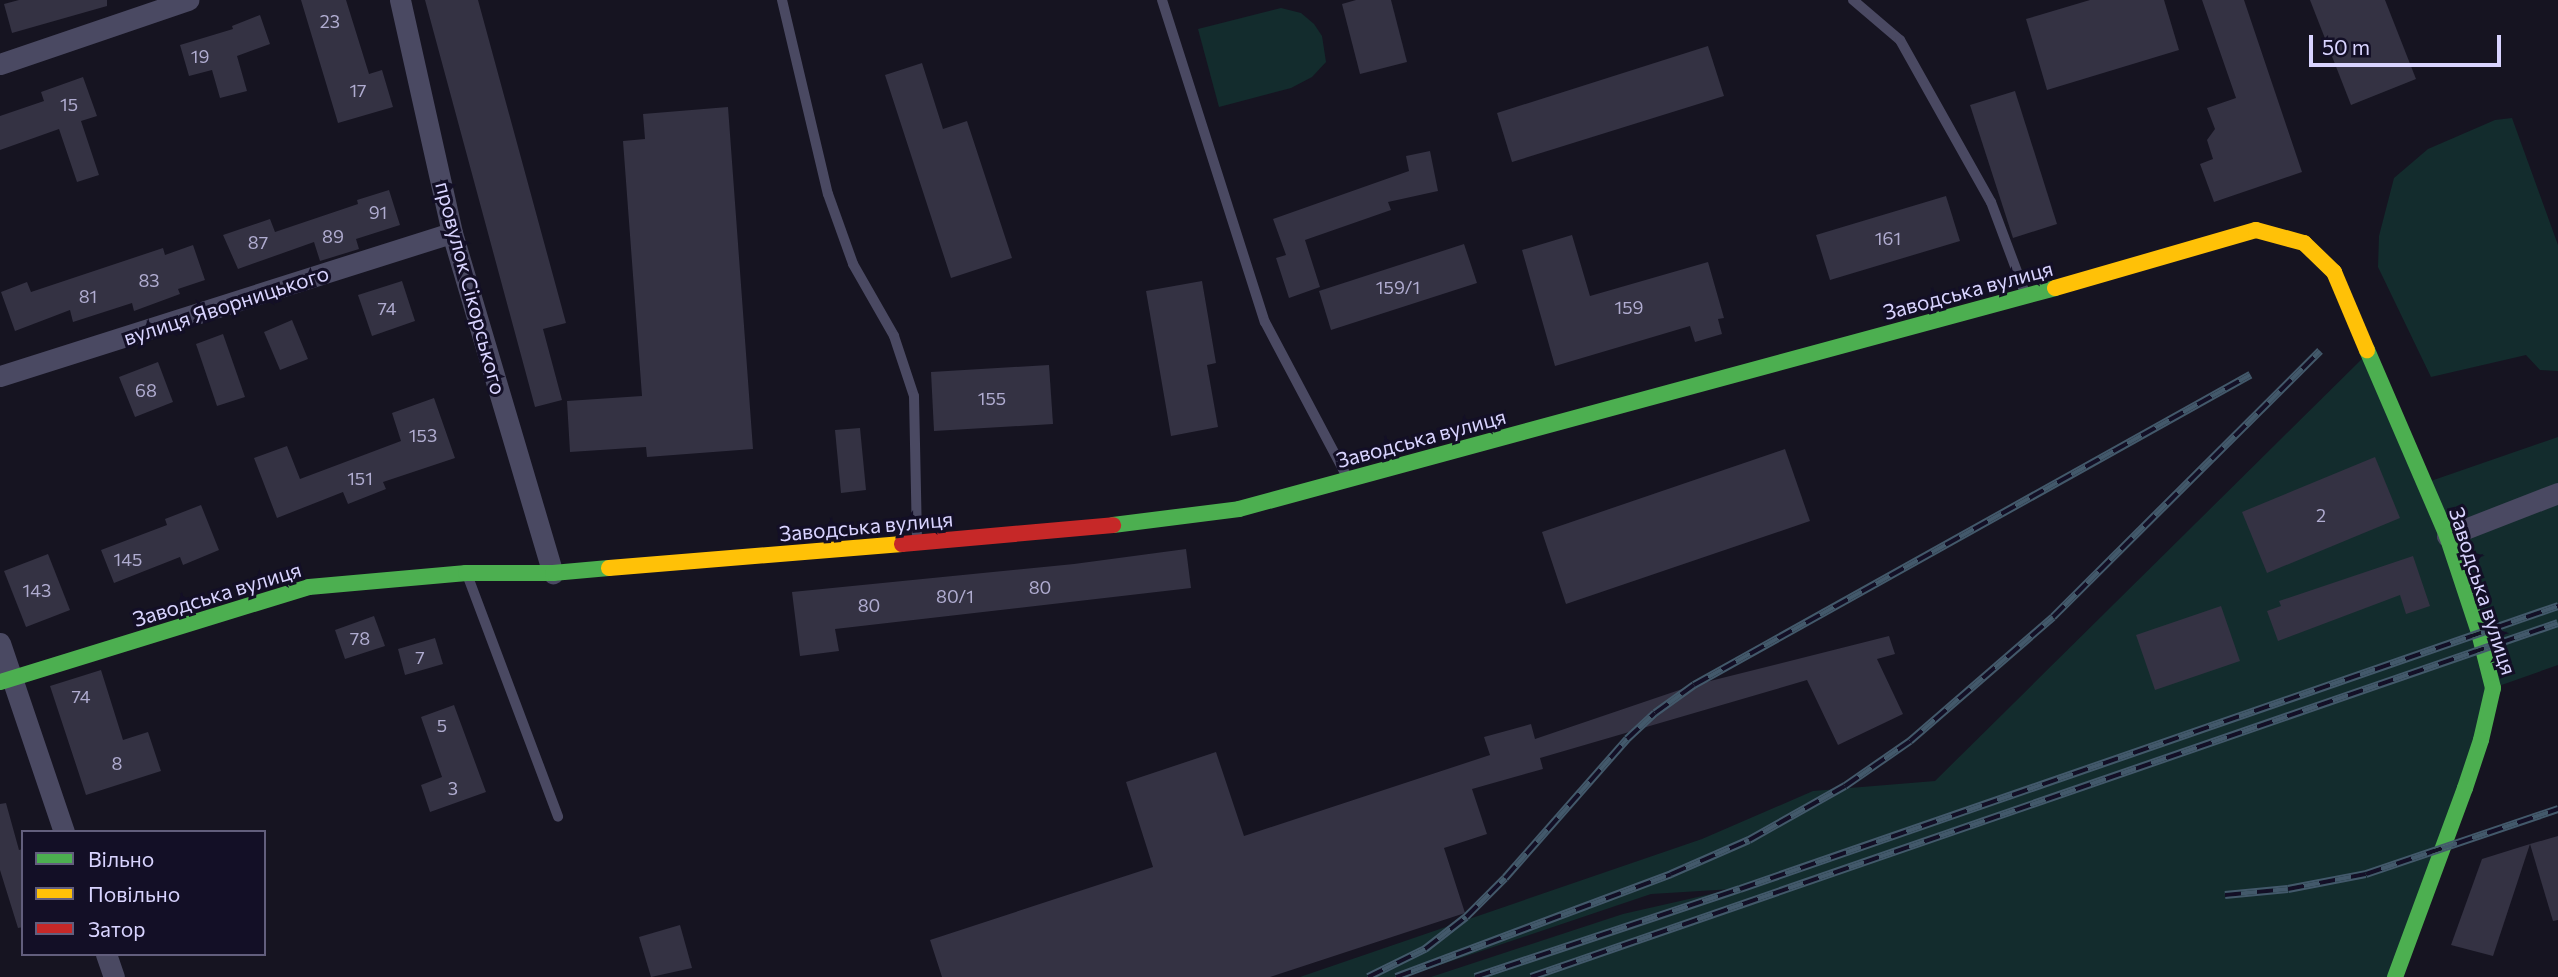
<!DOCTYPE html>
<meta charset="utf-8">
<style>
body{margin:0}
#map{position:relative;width:2558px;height:977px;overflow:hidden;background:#161421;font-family:Commissioner,sans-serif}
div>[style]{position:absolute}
.green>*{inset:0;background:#132c2d}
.building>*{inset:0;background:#343243}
.lane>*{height:10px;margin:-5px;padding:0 5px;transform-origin:5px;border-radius:5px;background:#4a4962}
.street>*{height:21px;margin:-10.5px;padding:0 10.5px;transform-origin:10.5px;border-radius:10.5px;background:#4a4962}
.fast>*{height:16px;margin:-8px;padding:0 8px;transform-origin:8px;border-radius:8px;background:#4caf50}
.slow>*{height:16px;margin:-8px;padding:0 8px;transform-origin:8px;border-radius:8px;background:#ffc107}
.jam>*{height:16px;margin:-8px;padding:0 8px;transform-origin:8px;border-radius:8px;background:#c62828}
.rail>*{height:8px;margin-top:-4px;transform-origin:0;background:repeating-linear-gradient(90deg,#130f26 0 16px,#43596b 0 32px);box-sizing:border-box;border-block:2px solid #43596b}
span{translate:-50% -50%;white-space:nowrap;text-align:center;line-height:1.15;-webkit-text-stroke:6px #130f26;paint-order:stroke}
.number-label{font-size:18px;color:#b0acd0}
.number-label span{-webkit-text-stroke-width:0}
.street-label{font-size:21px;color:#d9d4ff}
.legend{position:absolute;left:21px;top:830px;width:245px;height:126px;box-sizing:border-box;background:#130f26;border:2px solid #625e7d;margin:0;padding:9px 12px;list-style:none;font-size:21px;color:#d9d4ff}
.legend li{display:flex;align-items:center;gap:14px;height:35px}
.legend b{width:35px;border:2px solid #625e7d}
.scale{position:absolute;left:2309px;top:35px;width:192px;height:32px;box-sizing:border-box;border:4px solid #d9d4ff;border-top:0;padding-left:9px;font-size:21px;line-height:24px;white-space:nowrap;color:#d9d4ff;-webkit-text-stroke:5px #130f26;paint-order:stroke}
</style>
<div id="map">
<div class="green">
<div style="clip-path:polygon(1281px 8px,1301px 13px,1314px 24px,1322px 36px,1326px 62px,1312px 77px,1291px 88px,1219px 107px,1198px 29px)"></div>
<div style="clip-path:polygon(2512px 118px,2558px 245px,2558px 371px,2540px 370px,2526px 355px,2431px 377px,2378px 267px,2379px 236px,2394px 178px,2428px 149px,2495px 120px)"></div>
<div style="clip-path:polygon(2369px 352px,2425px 483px,2558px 437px,2558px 665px,2493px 688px,2395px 977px,1431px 977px,1623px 914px,1733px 889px,1651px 894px,1404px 977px,1300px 977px,1702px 839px,1813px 791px,1935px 781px)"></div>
</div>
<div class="building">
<div style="clip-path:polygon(19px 0,107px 0,107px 6px,12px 33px,4px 4px)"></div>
<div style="clip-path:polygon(301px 0,346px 0,369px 74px,382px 70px,393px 107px,338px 123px)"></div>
<div style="clip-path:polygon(425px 0,478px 0,566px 323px,543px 329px,562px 400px,535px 407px)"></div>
<div style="clip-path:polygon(1356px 0,1391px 0,1407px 62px,1360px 74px,1342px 4px)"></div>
<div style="clip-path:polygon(2090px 0,2164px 0,2179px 50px,2047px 90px,2026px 19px)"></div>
<div style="clip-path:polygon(2202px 0,2244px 0,2302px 172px,2214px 202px,2200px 164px,2213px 159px,2207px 140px,2215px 129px,2207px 108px,2236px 98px)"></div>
<div style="clip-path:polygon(2310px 0,2385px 0,2416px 79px,2351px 105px)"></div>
<div style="clip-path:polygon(260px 15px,270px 44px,237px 56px,247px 91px,220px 98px,212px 70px,189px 76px,180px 45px,233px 29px,232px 26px)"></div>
<div style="clip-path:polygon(1708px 46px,1724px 96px,1512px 162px,1497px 113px)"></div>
<div style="clip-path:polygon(922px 63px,943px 129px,967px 121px,1012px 258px,951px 278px,885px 75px)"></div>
<div style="clip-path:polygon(83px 77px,97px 116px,81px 121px,99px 175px,77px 182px,59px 129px,0 150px,0 116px,44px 101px,41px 92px)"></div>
<div style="clip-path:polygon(2015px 91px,2057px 224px,2013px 238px,1970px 105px)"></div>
<div style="clip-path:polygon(728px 107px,753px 449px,647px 457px,646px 447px,570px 452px,567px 401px,642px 396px,623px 141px,645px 139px,643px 114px)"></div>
<div style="clip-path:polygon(1430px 151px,1438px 191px,1388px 202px,1391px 210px,1305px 240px,1320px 287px,1289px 298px,1276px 258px,1286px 255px,1273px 219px,1409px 171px,1406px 156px)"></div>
<div style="clip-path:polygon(389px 190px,400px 225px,356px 239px,359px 249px,320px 261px,314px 242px,238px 269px,223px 235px,270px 219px,275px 232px,358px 204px,357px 200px)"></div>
<div style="clip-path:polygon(1946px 196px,1960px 241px,1830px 280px,1816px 235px)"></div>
<div style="clip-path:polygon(1572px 235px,1590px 296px,1708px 262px,1724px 318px,1718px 319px,1722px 334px,1695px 342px,1690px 326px,1555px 366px,1522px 250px)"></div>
<div style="clip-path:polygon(1464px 244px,1477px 283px,1331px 330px,1319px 291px)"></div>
<div style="clip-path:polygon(193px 245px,205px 280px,178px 289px,180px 294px,134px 311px,132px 303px,73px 322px,70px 310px,15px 331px,1px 292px,27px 282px,31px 292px,163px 248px,165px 255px)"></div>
<div style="clip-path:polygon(402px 281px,415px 321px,372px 336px,358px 295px)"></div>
<div style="clip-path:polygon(1202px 281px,1216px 363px,1207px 365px,1218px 427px,1171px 436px,1146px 291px)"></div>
<div style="clip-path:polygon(292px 320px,308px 359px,280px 370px,264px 332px)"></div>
<div style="clip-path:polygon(223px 334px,245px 397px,217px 406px,196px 344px)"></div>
<div style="clip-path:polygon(158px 362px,173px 402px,135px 417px,119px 377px)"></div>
<div style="clip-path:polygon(1049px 365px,1053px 424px,934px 431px,931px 372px)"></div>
<div style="clip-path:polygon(434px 398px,455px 458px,383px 482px,386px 489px,348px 504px,343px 492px,277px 518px,254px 458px,287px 446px,300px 479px,401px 441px,392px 413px)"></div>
<div style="clip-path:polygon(860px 428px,866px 490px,841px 493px,835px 430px)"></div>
<div style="clip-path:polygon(1785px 449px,1810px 521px,1566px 604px,1542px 532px)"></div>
<div style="clip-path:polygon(2375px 457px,2400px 518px,2267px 573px,2242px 512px)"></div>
<div style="clip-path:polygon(201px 505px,219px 550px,183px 565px,180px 557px,114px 583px,101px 550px,167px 525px,165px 519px)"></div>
<div style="clip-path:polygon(1186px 549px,1191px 588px,835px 629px,839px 651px,800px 656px,792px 592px,1074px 564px)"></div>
<div style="clip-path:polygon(48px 554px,70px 610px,26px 627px,4px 571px)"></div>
<div style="clip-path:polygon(2413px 556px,2430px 606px,2406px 614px,2400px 595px,2278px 641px,2267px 611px,2281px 606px,2279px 601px)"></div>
<div style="clip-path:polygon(2221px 606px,2240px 661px,2155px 690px,2136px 635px)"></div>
<div style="clip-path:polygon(374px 616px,385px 646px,345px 659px,335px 630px)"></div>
<div style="clip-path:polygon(1889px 636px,1895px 654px,1877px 659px,1903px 714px,1838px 745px,1807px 680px,1540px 758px,1543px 769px,1472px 789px,1487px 834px,1444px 848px,1465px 913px,1270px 977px,942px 977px,930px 940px,1153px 867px,1126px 782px,1216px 752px,1244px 836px,1490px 755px,1484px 737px,1531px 724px,1535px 739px,1694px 685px)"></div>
<div style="clip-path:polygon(435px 638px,443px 664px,405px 675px,398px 649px)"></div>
<div style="clip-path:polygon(101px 670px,123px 740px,148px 732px,161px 771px,86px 795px,50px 686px)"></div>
<div style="clip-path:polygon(454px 705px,486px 792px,430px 812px,421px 785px,442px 777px,421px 717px)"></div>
<div style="clip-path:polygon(6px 803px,19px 850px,23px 849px,23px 927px,18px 928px,0 870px,0 804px)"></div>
<div style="clip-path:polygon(2558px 836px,2558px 920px,2553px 921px,2530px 844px)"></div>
<div style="clip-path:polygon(2530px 844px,2493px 956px,2451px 945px,2482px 859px)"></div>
<div style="clip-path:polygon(680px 925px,692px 968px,651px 977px,639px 937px)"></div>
</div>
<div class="lane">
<div style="left:782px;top:0;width:199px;rotate:76.7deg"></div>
<div style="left:828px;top:194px;width:74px;rotate:70.3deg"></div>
<div style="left:853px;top:264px;width:83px;rotate:60.3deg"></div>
<div style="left:894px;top:336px;width:63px;rotate:71.6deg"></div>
<div style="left:914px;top:396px;width:144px;rotate:88.8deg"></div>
<div style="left:1162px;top:0;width:338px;rotate:72.3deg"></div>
<div style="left:1265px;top:322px;width:175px;rotate:62.1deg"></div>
<div style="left:1853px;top:0;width:62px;rotate:40.4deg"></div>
<div style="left:1900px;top:40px;width:186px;rotate:60.7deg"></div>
<div style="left:1991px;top:202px;width:97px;rotate:69.5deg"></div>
<div style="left:468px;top:577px;width:256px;rotate:69.4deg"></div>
</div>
<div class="street">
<div style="left:400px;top:0;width:239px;rotate:77.4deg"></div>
<div style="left:452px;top:233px;width:355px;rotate:73.5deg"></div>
<div style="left:0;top:64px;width:199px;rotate:-18.8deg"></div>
<div style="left:0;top:376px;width:474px;rotate:-17.6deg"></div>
<div style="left:2447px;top:536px;width:119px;rotate:-21.2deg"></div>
<div style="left:0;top:643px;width:200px;rotate:71.3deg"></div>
<div style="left:106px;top:954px;width:24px;rotate:71deg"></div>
</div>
<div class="fast">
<div style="left:2367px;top:350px;width:202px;rotate:66.7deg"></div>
<div style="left:2447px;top:536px;width:102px;rotate:71.7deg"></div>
<div style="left:2479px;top:633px;width:57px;rotate:75.7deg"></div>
<div style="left:2493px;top:688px;width:53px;rotate:103deg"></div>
<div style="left:2481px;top:740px;width:51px;rotate:108.4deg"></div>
<div style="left:2465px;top:788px;width:202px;rotate:110.3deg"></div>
<div style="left:1113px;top:525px;width:127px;rotate:-7.2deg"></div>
<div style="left:1239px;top:509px;width:845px;rotate:-15.15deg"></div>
<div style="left:0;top:682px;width:323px;rotate:-17.1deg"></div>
<div style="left:309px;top:587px;width:158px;rotate:-5.1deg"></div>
<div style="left:466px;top:573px;width:87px"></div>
<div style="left:553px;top:573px;width:56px;rotate:-5.1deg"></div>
</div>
<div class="slow">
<div style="left:2055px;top:288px;width:209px;rotate:-16.1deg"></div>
<div style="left:2256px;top:230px;width:50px;rotate:15.2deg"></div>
<div style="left:2304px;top:243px;width:42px;rotate:44deg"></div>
<div style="left:2334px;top:272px;width:85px;rotate:67.1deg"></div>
<div style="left:609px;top:568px;width:294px;rotate:-4.7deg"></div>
</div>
<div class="jam">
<div style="left:902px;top:544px;width:212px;rotate:-5.1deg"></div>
</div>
<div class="rail">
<div style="left:2225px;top:895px;width:63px;rotate:-5.4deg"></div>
<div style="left:2288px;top:889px;width:79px;rotate:-10.9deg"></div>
<div style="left:2366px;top:874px;width:203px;rotate:-18.7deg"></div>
<div style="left:1368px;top:977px;width:64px;rotate:-26.2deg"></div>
<div style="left:1425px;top:949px;width:52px;rotate:-38deg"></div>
<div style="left:1466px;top:917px;width:55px;rotate:-45deg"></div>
<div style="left:1505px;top:878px;width:185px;rotate:-48.7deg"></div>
<div style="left:1627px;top:739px;width:38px;rotate:-43deg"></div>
<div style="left:1655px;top:713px;width:48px;rotate:-35.7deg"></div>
<div style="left:1694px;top:685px;width:637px;rotate:-29.14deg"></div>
<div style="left:1396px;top:977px;width:294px;rotate:-20.5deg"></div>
<div style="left:1671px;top:874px;width:85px;rotate:-23.6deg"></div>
<div style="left:1749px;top:840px;width:110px;rotate:-29.4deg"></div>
<div style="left:1845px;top:786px;width:79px;rotate:-34.7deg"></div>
<div style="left:1910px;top:741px;width:189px;rotate:-40.9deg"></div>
<div style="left:2053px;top:617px;width:377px;rotate:-44.9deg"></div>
<div style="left:1475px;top:977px;width:279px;rotate:-18.4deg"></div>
<div style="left:1740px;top:889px;width:866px;rotate:-19.08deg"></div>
<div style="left:1531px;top:977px;width:1086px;rotate:-19.02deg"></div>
</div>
<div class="number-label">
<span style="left:330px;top:21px">23</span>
<span style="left:200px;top:56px">19</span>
<span style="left:358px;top:90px">17</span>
<span style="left:69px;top:104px">15</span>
<span style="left:378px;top:212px">91</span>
<span style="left:333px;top:236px">89</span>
<span style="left:1888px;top:238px">161</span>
<span style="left:258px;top:242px">87</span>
<span style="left:149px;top:280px">83</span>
<span style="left:1398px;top:287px">159/1</span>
<span style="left:88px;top:296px">81</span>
<span style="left:1629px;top:307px">159</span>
<span style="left:387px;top:308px">74</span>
<span style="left:146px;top:390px">68</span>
<span style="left:992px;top:398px">155</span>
<span style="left:423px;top:435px">153</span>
<span style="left:360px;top:478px">151</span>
<span style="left:2321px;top:515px">2</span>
<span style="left:128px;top:559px">145</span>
<span style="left:1040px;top:587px">80</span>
<span style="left:37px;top:590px">143</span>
<span style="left:955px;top:596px">80/1</span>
<span style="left:869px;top:605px">80</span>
<span style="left:360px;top:638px">78</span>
<span style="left:420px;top:657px">7</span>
<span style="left:81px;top:696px">74</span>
<span style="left:442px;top:725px">5</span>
<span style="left:117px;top:763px">8</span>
<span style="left:453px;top:788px">3</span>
</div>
<div class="street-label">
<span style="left:471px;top:288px;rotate:75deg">провулок Сікорського</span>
<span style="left:1968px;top:290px;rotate:-15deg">Заводська вулиця</span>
<span style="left:226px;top:305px;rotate:-18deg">вулиця Яворницького</span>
<span style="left:1421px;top:438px;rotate:-15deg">Заводська вулиця</span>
<span style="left:866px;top:526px;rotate:-5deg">Заводська вулиця</span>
<span style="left:2483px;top:591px;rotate:72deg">Заводська вулиця</span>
<span style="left:217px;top:594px;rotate:-17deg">Заводська вулиця</span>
</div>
<ul class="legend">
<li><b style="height:9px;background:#4caf50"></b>Вільно</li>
<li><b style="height:9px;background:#ffc107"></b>Повільно</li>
<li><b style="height:9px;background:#c62828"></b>Затор</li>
</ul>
<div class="scale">50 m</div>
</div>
